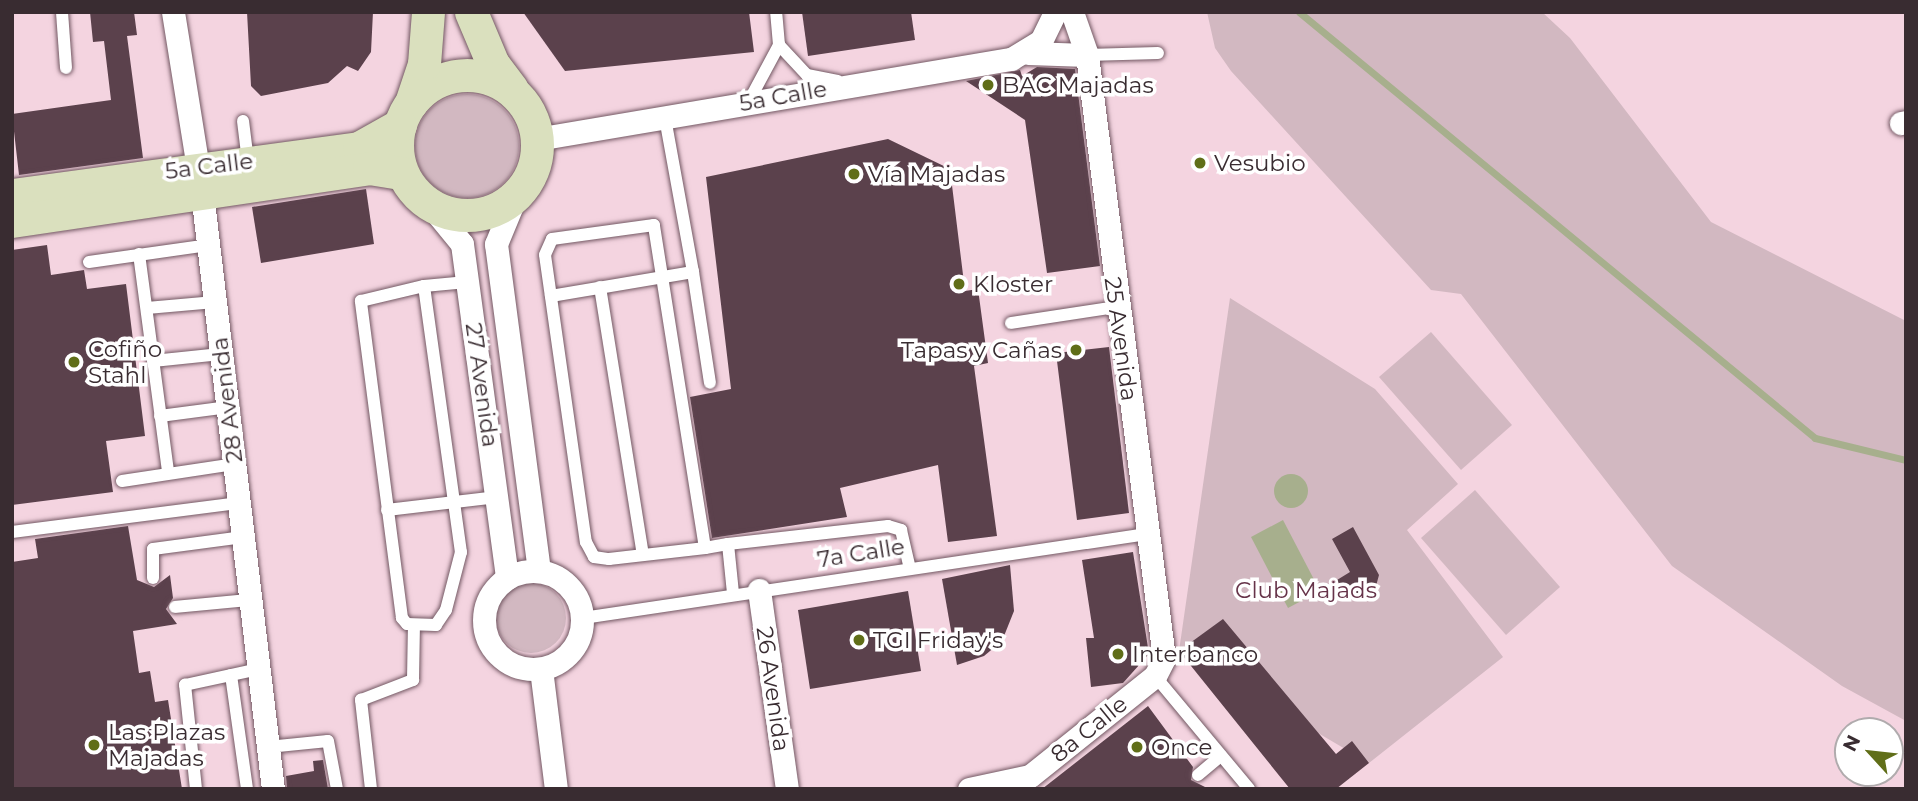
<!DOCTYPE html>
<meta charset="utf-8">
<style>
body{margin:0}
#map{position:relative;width:1918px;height:801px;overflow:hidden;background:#f4d4e0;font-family:Montserrat,sans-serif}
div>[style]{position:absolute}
.green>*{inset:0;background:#d2b8c1}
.round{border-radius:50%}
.water>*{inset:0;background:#a7af8d}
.stream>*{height:7px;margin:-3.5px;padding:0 3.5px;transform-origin:3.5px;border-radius:3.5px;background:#a7af8d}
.building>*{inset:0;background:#5b414c}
.roads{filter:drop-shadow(0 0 2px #735863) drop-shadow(0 0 2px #735863)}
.lane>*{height:12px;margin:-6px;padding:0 6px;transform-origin:6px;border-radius:6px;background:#fff}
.street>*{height:23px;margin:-11.5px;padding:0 11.5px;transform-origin:11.5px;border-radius:11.5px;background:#fff}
.street>.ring{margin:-11.5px;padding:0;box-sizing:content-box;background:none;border:23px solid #fff;border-radius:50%}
.secondary>*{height:33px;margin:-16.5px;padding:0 16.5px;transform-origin:16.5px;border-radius:16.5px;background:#dae0be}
.secondary>.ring{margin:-16.5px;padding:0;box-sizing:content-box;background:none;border:33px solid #dae0be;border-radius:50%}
.dots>*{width:19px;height:19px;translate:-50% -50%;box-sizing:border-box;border:4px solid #fff;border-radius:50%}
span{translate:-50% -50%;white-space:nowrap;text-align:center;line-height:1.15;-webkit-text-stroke:7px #fff;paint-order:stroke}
.poi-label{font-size:23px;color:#392c31}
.left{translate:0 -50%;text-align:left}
.right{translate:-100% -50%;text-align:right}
.street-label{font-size:23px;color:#392c31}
.park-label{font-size:23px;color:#663349}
.frame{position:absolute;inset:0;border:14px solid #392c31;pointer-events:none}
.north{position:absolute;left:1834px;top:717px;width:70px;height:70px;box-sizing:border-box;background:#fff;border:2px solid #b0abad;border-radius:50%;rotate:297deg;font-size:19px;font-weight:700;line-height:28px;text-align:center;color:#392c31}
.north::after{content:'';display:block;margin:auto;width:24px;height:32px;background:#606e18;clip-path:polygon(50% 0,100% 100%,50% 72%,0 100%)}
</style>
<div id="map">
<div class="green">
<div style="clip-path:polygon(1207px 12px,1542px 12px,1570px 38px,1711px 222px,1906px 321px,1906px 721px,1842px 686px,1672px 566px,1461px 294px,1431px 290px,1231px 71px,1215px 48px)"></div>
<div class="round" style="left:415px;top:94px;width:104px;height:104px"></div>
<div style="clip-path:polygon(1230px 298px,1375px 389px,1458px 484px,1407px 530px,1503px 657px,1369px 763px,1179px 651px)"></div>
<div style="clip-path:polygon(1431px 332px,1512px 425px,1461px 470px,1379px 377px)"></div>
<div style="clip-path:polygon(1475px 490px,1560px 587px,1506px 635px,1421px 538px)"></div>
<div class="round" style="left:496px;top:583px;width:70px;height:70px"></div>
</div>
<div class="water">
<div class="round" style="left:1274px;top:474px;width:34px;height:34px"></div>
<div style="clip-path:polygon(1283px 520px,1320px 591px,1288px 608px,1251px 537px)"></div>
</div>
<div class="stream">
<div style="left:1299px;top:12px;width:669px;rotate:39.54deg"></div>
<div style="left:1815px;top:438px;width:94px;rotate:13.6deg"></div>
</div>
<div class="building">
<div style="clip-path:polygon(90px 12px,134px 12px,137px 35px,127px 36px,143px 158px,19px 175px,12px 114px,111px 100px,104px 41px,93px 42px)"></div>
<div style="clip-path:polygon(247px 12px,373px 12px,371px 52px,358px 71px,347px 66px,328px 83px,261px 96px,251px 86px)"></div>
<div style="clip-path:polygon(523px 12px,749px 12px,754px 52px,565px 71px)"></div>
<div style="clip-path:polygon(802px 12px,911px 12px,915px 40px,808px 56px)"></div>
<div style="clip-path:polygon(1037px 67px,1075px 69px,1100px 266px,1047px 273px,1025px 120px,966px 81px,1020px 70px,1022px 76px)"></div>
<div style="clip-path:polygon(888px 139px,950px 169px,965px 291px,978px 289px,988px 363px,974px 366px,997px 536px,948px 542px,938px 465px,840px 488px,847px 517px,712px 538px,690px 397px,731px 389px,706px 177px)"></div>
<div style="clip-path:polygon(366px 189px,374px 244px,261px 263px,252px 207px)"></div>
<div style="clip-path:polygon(47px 245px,51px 275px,84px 270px,87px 289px,126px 284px,145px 436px,106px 441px,113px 492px,12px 505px,12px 250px)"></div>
<div style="clip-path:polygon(1109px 347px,1129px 513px,1077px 520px,1056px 353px)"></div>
<div style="clip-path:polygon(128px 526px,137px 580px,154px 587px,170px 575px,173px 598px,166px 609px,177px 624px,133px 631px,139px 673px,150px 671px,155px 702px,168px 700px,182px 789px,12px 789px,12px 562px,38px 558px,35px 539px)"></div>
<div style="clip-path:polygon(1353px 527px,1379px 575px,1376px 586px,1349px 601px,1337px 580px,1350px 572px,1332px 539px)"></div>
<div style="clip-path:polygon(1133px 552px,1149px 654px,1123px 683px,1091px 687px,1086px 638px,1094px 638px,1082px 560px)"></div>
<div style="clip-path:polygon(1010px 565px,1014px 611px,1002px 641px,984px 656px,957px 665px,942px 579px)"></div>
<div style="clip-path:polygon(908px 591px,921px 671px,810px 689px,798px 610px)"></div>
<div style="clip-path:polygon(1223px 619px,1336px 754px,1352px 741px,1369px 763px,1336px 789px,1290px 789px,1179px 651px)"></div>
<div style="clip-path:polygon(1148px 706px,1193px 767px,1191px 780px,1209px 789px,1042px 789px)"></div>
<div style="clip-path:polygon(323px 760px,328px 789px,287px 789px,286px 776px,314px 771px,313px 761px)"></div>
</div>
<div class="roads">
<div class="lane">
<div style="left:62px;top:12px;width:56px;rotate:85.9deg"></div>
<div style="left:779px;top:45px;width:41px;rotate:47deg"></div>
<div style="left:807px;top:75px;width:31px;rotate:11deg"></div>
<div style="left:1087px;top:55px;width:71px;rotate:-1.6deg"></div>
<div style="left:749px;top:101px;width:64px;rotate:-61.8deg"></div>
<div style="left:779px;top:45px;width:33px;rotate:-95deg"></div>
<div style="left:243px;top:121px;width:40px;rotate:82.9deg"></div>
<div style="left:139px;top:254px;width:220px;rotate:82.4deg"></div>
<div style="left:89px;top:262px;width:120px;rotate:-8.1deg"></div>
<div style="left:693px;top:272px;width:112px;rotate:81.3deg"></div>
<div style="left:424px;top:286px;width:269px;rotate:82.1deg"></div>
<div style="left:461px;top:552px;width:60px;rotate:104.5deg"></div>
<div style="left:446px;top:610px;width:18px;rotate:124deg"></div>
<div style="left:436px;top:625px;width:29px;rotate:-178deg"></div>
<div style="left:407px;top:624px;width:8px;rotate:-130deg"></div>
<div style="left:402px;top:618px;width:320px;rotate:-97.4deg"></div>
<div style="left:361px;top:301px;width:65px;rotate:-13.4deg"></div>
<div style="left:424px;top:286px;width:43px;rotate:-5.3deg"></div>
<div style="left:600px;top:287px;width:271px;rotate:80.9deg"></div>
<div style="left:551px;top:296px;width:144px;rotate:-9.6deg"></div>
<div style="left:693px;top:272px;width:157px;rotate:-100.3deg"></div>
<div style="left:147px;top:308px;width:68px;rotate:-5deg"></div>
<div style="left:1011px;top:323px;width:106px;rotate:-8.7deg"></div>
<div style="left:153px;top:361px;width:68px;rotate:-5.9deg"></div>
<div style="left:160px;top:416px;width:69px;rotate:-7.5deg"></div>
<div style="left:122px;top:481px;width:113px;rotate:-8.6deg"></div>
<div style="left:387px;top:510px;width:111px;rotate:-6.7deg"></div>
<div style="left:12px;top:532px;width:229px;rotate:-7.3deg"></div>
<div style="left:728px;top:544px;width:49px;rotate:84.2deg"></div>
<div style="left:705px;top:548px;width:327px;rotate:-99deg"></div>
<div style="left:654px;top:225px;width:103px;rotate:172.2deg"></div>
<div style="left:552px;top:239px;width:17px;rotate:114deg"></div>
<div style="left:545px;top:255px;width:290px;rotate:81.9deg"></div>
<div style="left:586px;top:542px;width:17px;rotate:62deg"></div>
<div style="left:594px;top:557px;width:15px;rotate:8deg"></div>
<div style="left:609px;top:559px;width:97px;rotate:-6.5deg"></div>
<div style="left:705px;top:548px;width:23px;rotate:-10deg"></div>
<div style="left:728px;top:544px;width:161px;rotate:-6.4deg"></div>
<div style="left:888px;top:526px;width:14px;rotate:17deg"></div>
<div style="left:901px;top:530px;width:37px;rotate:77deg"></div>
<div style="left:153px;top:578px;width:29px;rotate:-90deg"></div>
<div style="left:153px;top:549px;width:91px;rotate:-7.6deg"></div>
<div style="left:175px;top:607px;width:73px;rotate:-5.5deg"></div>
<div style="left:583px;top:618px;width:570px;rotate:-8.47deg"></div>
<div style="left:231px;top:675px;width:115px;rotate:82deg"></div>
<div style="left:1155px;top:676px;width:147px;rotate:50.2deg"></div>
<div style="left:268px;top:747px;width:60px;rotate:-5.7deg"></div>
<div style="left:328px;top:741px;width:49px;rotate:79.4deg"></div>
<div style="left:1198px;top:775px;width:30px;rotate:-40deg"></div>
<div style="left:196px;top:789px;width:105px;rotate:-96deg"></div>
<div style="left:185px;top:685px;width:76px;rotate:-12.2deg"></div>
<div style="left:371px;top:789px;width:90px;rotate:-96.4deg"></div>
<div style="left:361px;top:700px;width:56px;rotate:-21deg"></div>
<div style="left:413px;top:680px;width:55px;rotate:-89deg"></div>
</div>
<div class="street">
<div style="left:173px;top:12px;width:183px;rotate:80.9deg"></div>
<div style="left:202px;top:193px;width:600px;rotate:83.21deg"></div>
<div style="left:1028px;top:53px;width:59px;rotate:1.9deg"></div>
<div style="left:1901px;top:123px;width:5px;rotate:-11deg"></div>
<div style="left:537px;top:139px;width:481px;rotate:-9.6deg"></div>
<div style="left:1011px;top:59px;width:35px;rotate:-31deg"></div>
<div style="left:1041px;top:41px;width:32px;rotate:-64deg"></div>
<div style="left:515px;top:198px;width:50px;rotate:112.4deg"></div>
<div style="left:496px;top:244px;width:329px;rotate:82.5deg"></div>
<div style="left:430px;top:205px;width:50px;rotate:50.6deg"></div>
<div style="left:462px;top:244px;width:337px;rotate:82.3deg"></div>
<div class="ring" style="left:484px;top:571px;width:75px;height:75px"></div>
<div style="left:759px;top:590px;width:201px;rotate:82deg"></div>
<div style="left:541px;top:669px;width:121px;rotate:82.9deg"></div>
<div style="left:969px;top:789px;width:62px;rotate:-12deg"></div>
<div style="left:1030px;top:776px;width:160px;rotate:-38.7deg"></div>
<div style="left:1155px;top:676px;width:20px;rotate:-63deg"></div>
<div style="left:1164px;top:658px;width:608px;rotate:-97.28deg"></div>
<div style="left:1087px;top:55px;width:46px;rotate:-109.2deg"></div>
</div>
<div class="secondary">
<div style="left:471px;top:12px;width:56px;rotate:67.1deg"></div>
<div style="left:493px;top:64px;width:31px;rotate:53deg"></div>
<div class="ring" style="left:397px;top:75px;width:107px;height:107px"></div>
<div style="left:411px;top:103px;width:41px;rotate:-71.6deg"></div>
<div style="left:424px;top:64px;width:52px;rotate:-85.6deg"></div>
<div style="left:12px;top:195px;width:350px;rotate:-7.7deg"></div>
<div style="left:359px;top:148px;width:47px;rotate:-29.3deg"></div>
<div style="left:12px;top:221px;width:361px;rotate:-8.4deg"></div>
<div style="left:369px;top:168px;width:33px;rotate:9deg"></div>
</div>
</div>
<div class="dots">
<div style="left:988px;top:85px;background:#606e18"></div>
<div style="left:1200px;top:163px;background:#606e18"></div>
<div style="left:854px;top:174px;background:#606e18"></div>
<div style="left:959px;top:284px;background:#606e18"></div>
<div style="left:1076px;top:350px;background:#606e18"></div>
<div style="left:74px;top:362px;background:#606e18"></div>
<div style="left:859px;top:640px;background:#606e18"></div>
<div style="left:1118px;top:654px;background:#606e18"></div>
<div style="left:94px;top:745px;background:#606e18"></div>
<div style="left:1137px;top:747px;background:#606e18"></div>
</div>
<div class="poi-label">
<span class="left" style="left:1002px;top:85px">BAC Majadas</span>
<span class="left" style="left:1214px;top:163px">Vesubio</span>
<span class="left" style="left:868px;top:174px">Vía Majadas</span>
<span class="left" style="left:973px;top:284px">Kloster</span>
<span class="left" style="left:88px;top:362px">Cofiño<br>Stahl</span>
<span class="right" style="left:1062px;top:350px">Tapas y Cañas</span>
<span class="left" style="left:873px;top:640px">TGI Friday's</span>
<span class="left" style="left:1132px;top:654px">Interbanco</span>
<span class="left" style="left:108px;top:745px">Las Plazas<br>Majadas</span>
<span class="left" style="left:1151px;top:747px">Once</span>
</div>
<div class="street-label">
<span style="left:783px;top:96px;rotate:-10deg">5a Calle</span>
<span style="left:209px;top:166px;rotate:-7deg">5a Calle</span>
<span style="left:1121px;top:339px;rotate:82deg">25 Avenida</span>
<span style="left:482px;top:385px;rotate:82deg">27 Avenida</span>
<span style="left:227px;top:400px;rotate:-97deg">28 Avenida</span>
<span style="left:861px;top:553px;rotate:-9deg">7a Calle</span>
<span style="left:773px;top:689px;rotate:82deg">26 Avenida</span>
<span style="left:1089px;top:729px;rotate:-39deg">8a Calle</span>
</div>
<div class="park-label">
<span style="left:1306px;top:590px">Club Majads</span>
</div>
<div class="frame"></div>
<div class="north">N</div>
</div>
